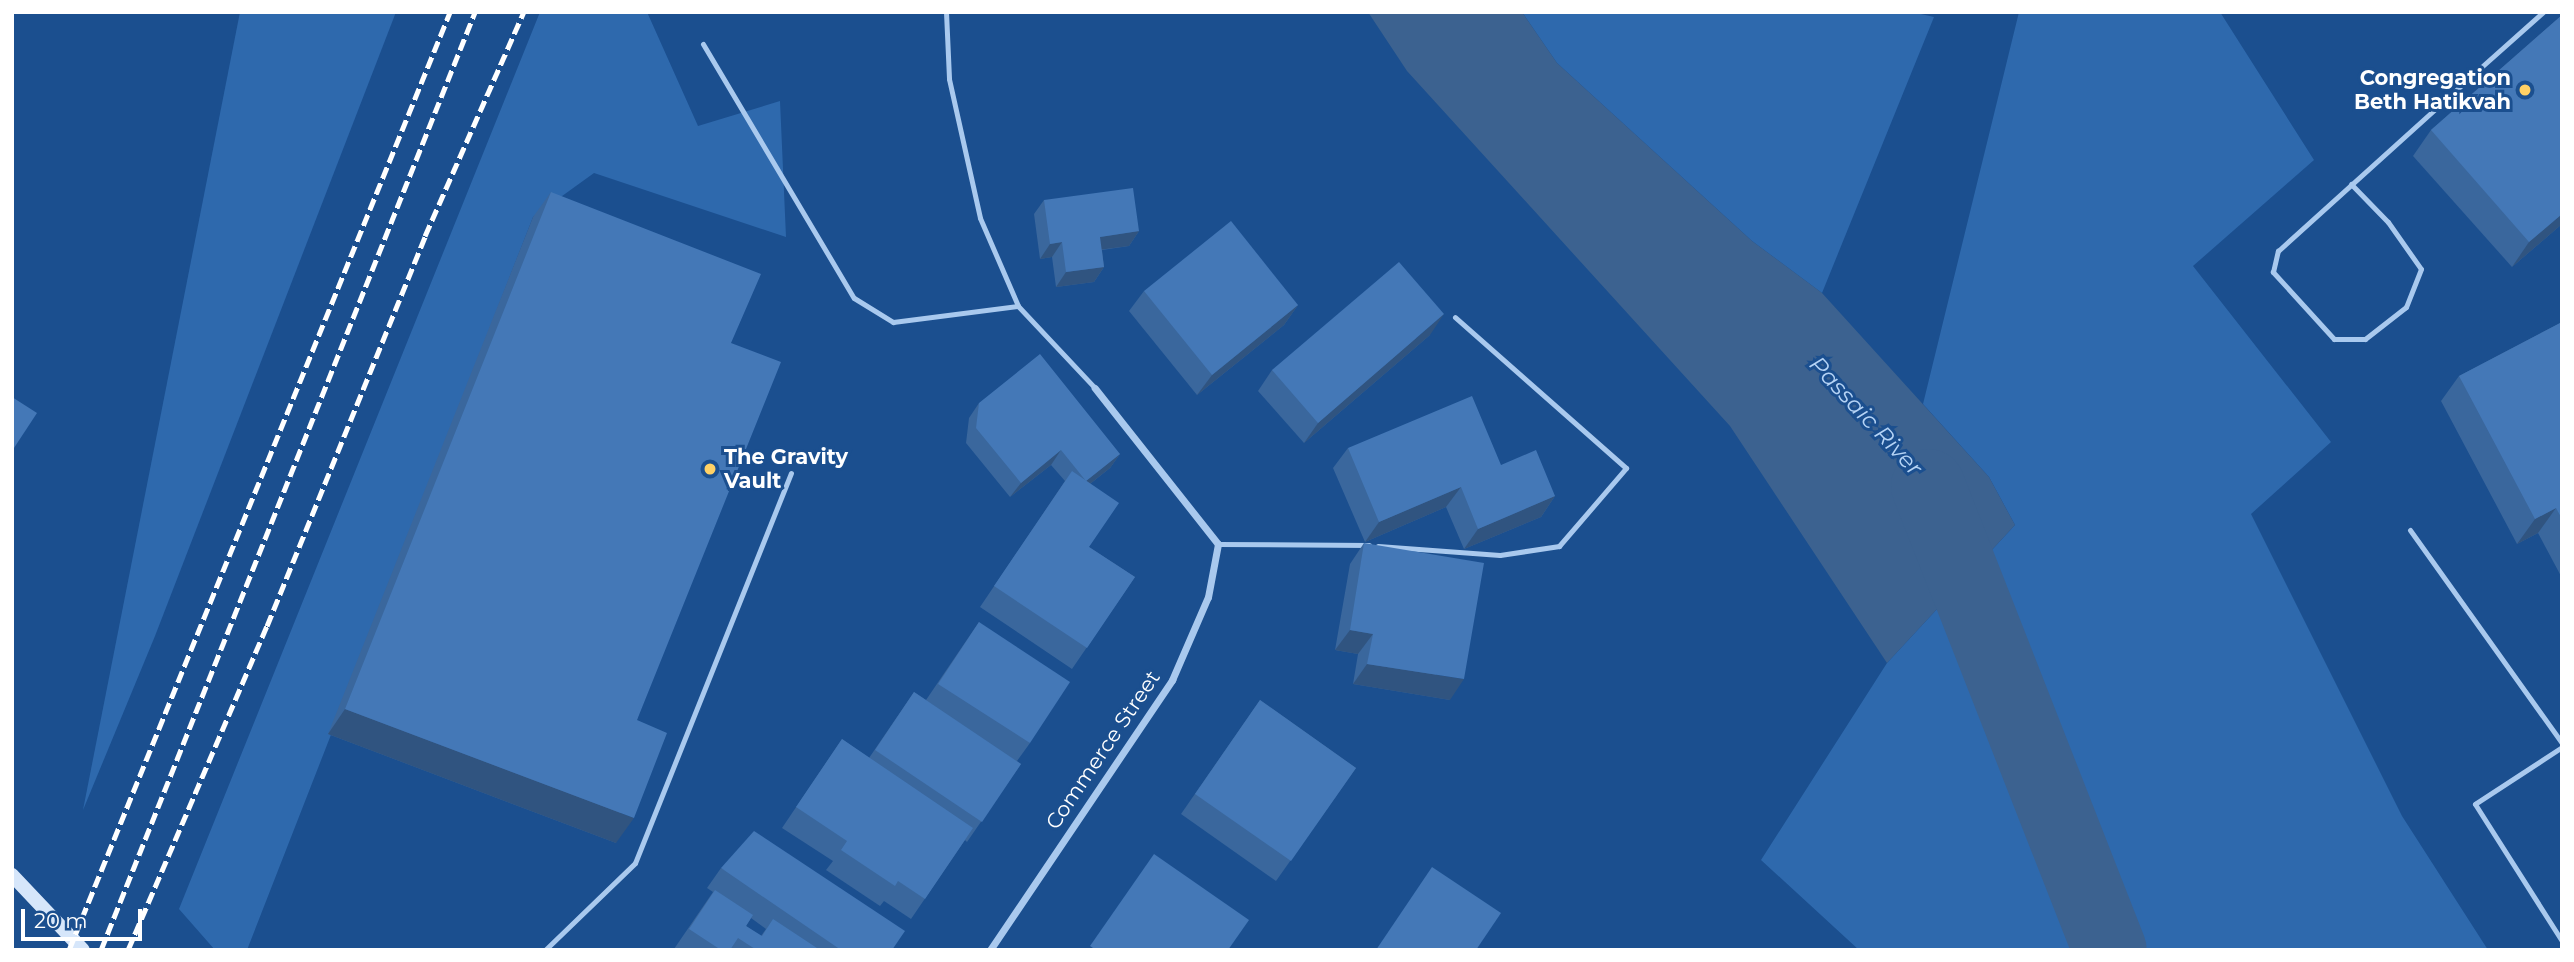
<!DOCTYPE html>
<style>
body{margin:0}
#map{position:relative;width:2574px;height:962px;overflow:hidden;background:#1b4f8f;font-family:Montserrat,sans-serif}
div>[style]{position:absolute}
.green>*{inset:0;background:#2e69ad}
.water>*{inset:0;background:#3c6290}
.river>*{height:74px;margin:-37px;padding:0 37px;transform-origin:37px;border-radius:37px;background:#3c6290}
.lane>*{height:5px;margin:-2.5px;padding:0 2.5px;transform-origin:2.5px;border-radius:2.5px;background:#a9c9ee}
.street>*{height:7px;margin:-3.5px;padding:0 3.5px;transform-origin:3.5px;border-radius:3.5px;background:#a9c9ee}
.secondary>*{height:14px;margin:-7px;padding:0 7px;transform-origin:7px;border-radius:7px;background:#d6e6fa}
.rail>*{height:5px;margin-top:-2.5px;transform-origin:0;background:repeating-linear-gradient(90deg,#fff 0 12px,transparent 0 17px)}
.wall>*{inset:0;background:#3a679d}
.shaded-wall>*{inset:0;background:#305480}
.building>*{inset:0;background:#4478b7}
.dots>*{width:19px;height:19px;translate:-50% -50%;box-sizing:border-box;border:4px solid #1b4f8f;border-radius:50%}
span{translate:-50% -50%;white-space:nowrap;text-align:center;line-height:1.15;-webkit-text-stroke:6px #1b4f8f;paint-order:stroke}
.poi-label{font-size:21px;color:#fff;font-weight:700}
.right{translate:-100% -50%;text-align:right}
.left{translate:0 -50%;text-align:left}
.street-label{font-size:21px;color:#fff}
.water-label{font-size:23px;color:#b5d3f5;font-style:italic}
.frame{position:absolute;inset:0;border:14px solid #fff;pointer-events:none}
.scale{position:absolute;left:21px;top:909px;width:121px;height:32px;box-sizing:border-box;border:4px solid #fff;border-top:0;padding-left:9px;font-size:21px;line-height:24px;white-space:nowrap;color:#fff;-webkit-text-stroke:5px #1b4f8f;paint-order:stroke}
</style>
<div id="map">
<div class="green">
<div style="clip-path:polygon(240px 12px,396px 12px,155px 636px,83px 810px)"></div>
<div style="clip-path:polygon(540px 12px,647px 12px,698px 126px,780px 101px,786px 237px,594px 173px,533px 217px,247px 950px,215px 950px,179px 909px)"></div>
<div style="clip-path:polygon(1522px 12px,1912px 12px,1934px 17px,1822px 293px,1752px 241px,1557px 63px)"></div>
<div style="clip-path:polygon(2019px 12px,2220px 12px,2314px 160px,2193px 266px,2331px 442px,2251px 514px,2402px 816px,2488px 950px,1859px 950px,1761px 860px,1887px 663px,2015px 525px,1989px 477px,1923px 404px)"></div>
</div>
<div class="water">
<div style="clip-path:polygon(1368px 12px,1522px 12px,1557px 63px,1752px 241px,1822px 293px,1989px 477px,2015px 525px,1887px 663px,1730px 426px,1407px 71px)"></div>
</div>
<div class="river">
<div style="left:1928px;top:486px;width:498px;rotate:68.6deg"></div>
</div>
<div class="lane">
<div style="left:946px;top:12px;width:67px;rotate:87.4deg"></div>
<div style="left:949px;top:79px;width:142px;rotate:77.4deg"></div>
<div style="left:980px;top:218px;width:96px;rotate:66.6deg"></div>
<div style="left:1018px;top:306px;width:112px;rotate:46.8deg"></div>
<div style="left:703px;top:44px;width:295px;rotate:59.3deg"></div>
<div style="left:854px;top:298px;width:46px;rotate:31.6deg"></div>
<div style="left:893px;top:322px;width:126px;rotate:-7.3deg"></div>
<div style="left:2351px;top:184px;width:53px;rotate:45.8deg"></div>
<div style="left:2388px;top:222px;width:57px;rotate:54.9deg"></div>
<div style="left:2421px;top:269px;width:41px;rotate:111.5deg"></div>
<div style="left:2406px;top:307px;width:52px;rotate:142deg"></div>
<div style="left:2365px;top:339px;width:31px;rotate:180deg"></div>
<div style="left:2334px;top:339px;width:91px;rotate:-132.3deg"></div>
<div style="left:2273px;top:272px;width:22px;rotate:-77deg"></div>
<div style="left:2278px;top:251px;width:270px;rotate:-42.1deg"></div>
<div style="left:2478px;top:70px;width:87px;rotate:-41.7deg"></div>
<div style="left:2410px;top:530px;width:262px;rotate:54.5deg"></div>
<div style="left:1218px;top:544px;width:151px;rotate:0.4deg"></div>
<div style="left:1378px;top:546px;width:122px;rotate:4.2deg"></div>
<div style="left:1500px;top:555px;width:60px;rotate:-8.7deg"></div>
<div style="left:1559px;top:546px;width:103px;rotate:-49.3deg"></div>
<div style="left:1626px;top:468px;width:228px;rotate:-138.6deg"></div>
<div style="left:2562px;top:747px;width:104px;rotate:146.8deg"></div>
<div style="left:2475px;top:804px;width:162px;rotate:57.6deg"></div>
<div style="left:545px;top:950px;width:125px;rotate:-44deg"></div>
<div style="left:635px;top:863px;width:420px;rotate:-68.2deg"></div>
</div>
<div class="street">
<div style="left:990px;top:950px;width:326px;rotate:-56deg"></div>
<div style="left:1172px;top:680px;width:90px;rotate:-66.6deg"></div>
<div style="left:1208px;top:597px;width:54px;rotate:-79.3deg"></div>
<div style="left:1218px;top:544px;width:199px;rotate:-128.3deg"></div>
</div>
<div class="secondary">
<div style="left:12px;top:875px;width:103px;rotate:46.6deg"></div>
</div>
<div class="rail">
<div style="left:69px;top:950px;width:1012px;rotate:-67.89deg"></div>
<div style="left:101px;top:950px;width:1010px;rotate:-68.26deg"></div>
<div style="left:128px;top:950px;width:353px;rotate:-66.8deg"></div>
<div style="left:267px;top:626px;width:421px;rotate:-67.9deg"></div>
<div style="left:425px;top:236px;width:245px;rotate:-66.2deg"></div>
</div>
<div class="wall">
<div style="clip-path:polygon(2562px 15px,2562px 224px,2512px 267px,2413px 156px,2431px 130px)"></div>
<div style="clip-path:polygon(551px 192px,731px 343px,637px 720px,616px 843px,328px 734px,533px 217px)"></div>
<div style="clip-path:polygon(1044px 200px,1139px 231px,1129px 246px,1102px 250px,1104px 267px,1094px 282px,1056px 287px,1052px 257px,1040px 259px,1034px 214px)"></div>
<div style="clip-path:polygon(1144px 291px,1298px 305px,1284px 325px,1197px 395px,1129px 311px)"></div>
<div style="clip-path:polygon(2562px 322px,2562px 578px,2538px 533px,2517px 544px,2441px 401px,2459px 376px)"></div>
<div style="clip-path:polygon(1430px 335px,1304px 443px,1258px 391px,1272px 370px)"></div>
<div style="clip-path:polygon(979px 403px,1120px 454px,1110px 468px,1090px 484px,1089px 547px,1135px 577px,1072px 669px,980px 607px,1065px 481px,1051px 465px,1010px 497px,966px 443px,969px 418px)"></div>
<div style="clip-path:polygon(1348px 448px,1501px 465px,1555px 496px,1541px 517px,1464px 549px,1446px 507px,1365px 542px,1333px 468px)"></div>
<div style="clip-path:polygon(1364px 543px,1450px 700px,1353px 684px,1358px 654px,1335px 650px,1350px 564px)"></div>
<div style="clip-path:polygon(979px 622px,1030px 743px,1017px 761px,1021px 764px,967px 842px,965px 840px,911px 919px,884px 901px,880px 906px,826px 870px,833px 861px,782px 828px,842px 739px,869px 758px,914px 692px,926px 700px)"></div>
<div style="clip-path:polygon(1260px 700px,1356px 768px,1276px 881px,1181px 814px)"></div>
<div style="clip-path:polygon(evenodd,721px 868px,892px 950px,675px 950px,674px 949px,713px 892px,707px 888px,721px 868px,751px 918px,766px 929px,761px 936px,746px 926px,751px 918px)"></div>
</div>
<div class="shaded-wall">
<div style="clip-path:polygon(2562px 214px,2562px 224px,2512px 267px,2529px 242px)"></div>
<div style="clip-path:polygon(1139px 231px,1129px 246px,1090px 251px,1100px 237px)"></div>
<div style="clip-path:polygon(1062px 242px,1052px 257px,1040px 259px,1050px 244px)"></div>
<div style="clip-path:polygon(1104px 267px,1094px 282px,1056px 287px,1066px 272px)"></div>
<div style="clip-path:polygon(1298px 305px,1284px 325px,1197px 395px,1212px 375px)"></div>
<div style="clip-path:polygon(1444px 314px,1430px 335px,1304px 443px,1318px 423px)"></div>
<div style="clip-path:polygon(1061px 450px,1051px 465px,1010px 497px,1021px 483px)"></div>
<div style="clip-path:polygon(1120px 454px,1110px 468px,1076px 495px,1086px 481px)"></div>
<div style="clip-path:polygon(1461px 487px,1446px 507px,1365px 542px,1379px 522px)"></div>
<div style="clip-path:polygon(1555px 496px,1541px 517px,1464px 549px,1478px 529px)"></div>
<div style="clip-path:polygon(2556px 508px,2538px 533px,2517px 544px,2535px 519px)"></div>
<div style="clip-path:polygon(1350px 630px,1373px 634px,1358px 654px,1335px 650px)"></div>
<div style="clip-path:polygon(1367px 664px,1464px 679px,1450px 700px,1353px 684px)"></div>
<div style="clip-path:polygon(345px 709px,634px 818px,616px 843px,328px 734px)"></div>
</div>
<div class="building">
<div style="clip-path:polygon(2562px 15px,2562px 214px,2529px 242px,2431px 130px)"></div>
<div style="clip-path:polygon(1133px 188px,1139px 231px,1100px 237px,1104px 267px,1066px 272px,1062px 242px,1050px 244px,1044px 200px)"></div>
<div style="clip-path:polygon(551px 192px,761px 274px,731px 343px,781px 362px,637px 720px,667px 733px,634px 818px,345px 709px)"></div>
<div style="clip-path:polygon(1231px 221px,1298px 305px,1212px 375px,1144px 291px)"></div>
<div style="clip-path:polygon(1399px 262px,1444px 314px,1318px 423px,1272px 370px)"></div>
<div style="clip-path:polygon(2562px 322px,2562px 519px,2556px 508px,2535px 519px,2459px 376px)"></div>
<div style="clip-path:polygon(1040px 354px,1120px 454px,1086px 481px,1061px 450px,1021px 483px,976px 428px,979px 403px)"></div>
<div style="clip-path:polygon(1472px 396px,1501px 465px,1536px 450px,1555px 496px,1478px 529px,1461px 487px,1379px 522px,1348px 448px)"></div>
<div style="clip-path:polygon(12px 397px,37px 413px,12px 451px)"></div>
<div style="clip-path:polygon(1072px 471px,1119px 503px,1089px 547px,1135px 577px,1087px 648px,994px 586px)"></div>
<div style="clip-path:polygon(1364px 543px,1484px 563px,1464px 679px,1367px 664px,1373px 634px,1350px 630px)"></div>
<div style="clip-path:polygon(979px 622px,1070px 682px,1030px 743px,938px 684px)"></div>
<div style="clip-path:polygon(914px 692px,1021px 764px,982px 822px,875px 750px)"></div>
<div style="clip-path:polygon(1260px 700px,1356px 768px,1291px 861px,1195px 794px)"></div>
<div style="clip-path:polygon(842px 739px,973px 828px,925px 899px,898px 881px,895px 886px,841px 850px,847px 841px,796px 807px)"></div>
<div style="clip-path:polygon(754px 831px,905px 931px,892px 950px,841px 950px,721px 868px)"></div>
<div style="clip-path:polygon(1154px 854px,1249px 920px,1228px 950px,1096px 950px,1090px 946px)"></div>
<div style="clip-path:polygon(1432px 867px,1501px 913px,1476px 950px,1376px 950px)"></div>
<div style="clip-path:polygon(715px 890px,753px 915px,746px 926px,762px 936px,773px 919px,820px 950px,754px 950px,755px 949px,738px 938px,730px 950px,721px 950px,689px 929px)"></div>
</div>
<div class="dots">
<div style="left:2525px;top:90px;background:#ffd166"></div>
<div style="left:710px;top:469px;background:#ffd166"></div>
</div>
<div class="poi-label">
<span class="right" style="left:2511px;top:90px">Congregation<br>Beth Hatikvah</span>
<span class="left" style="left:724px;top:469px">The Gravity<br>Vault</span>
</div>
<div class="street-label">
<span style="left:1103px;top:750px;rotate:-56deg">Commerce Street</span>
</div>
<div class="water-label">
<span style="left:1866px;top:416px;rotate:47deg">Passaic River</span>
</div>
<div class="frame"></div>
<div class="scale">20 m</div>
</div>
